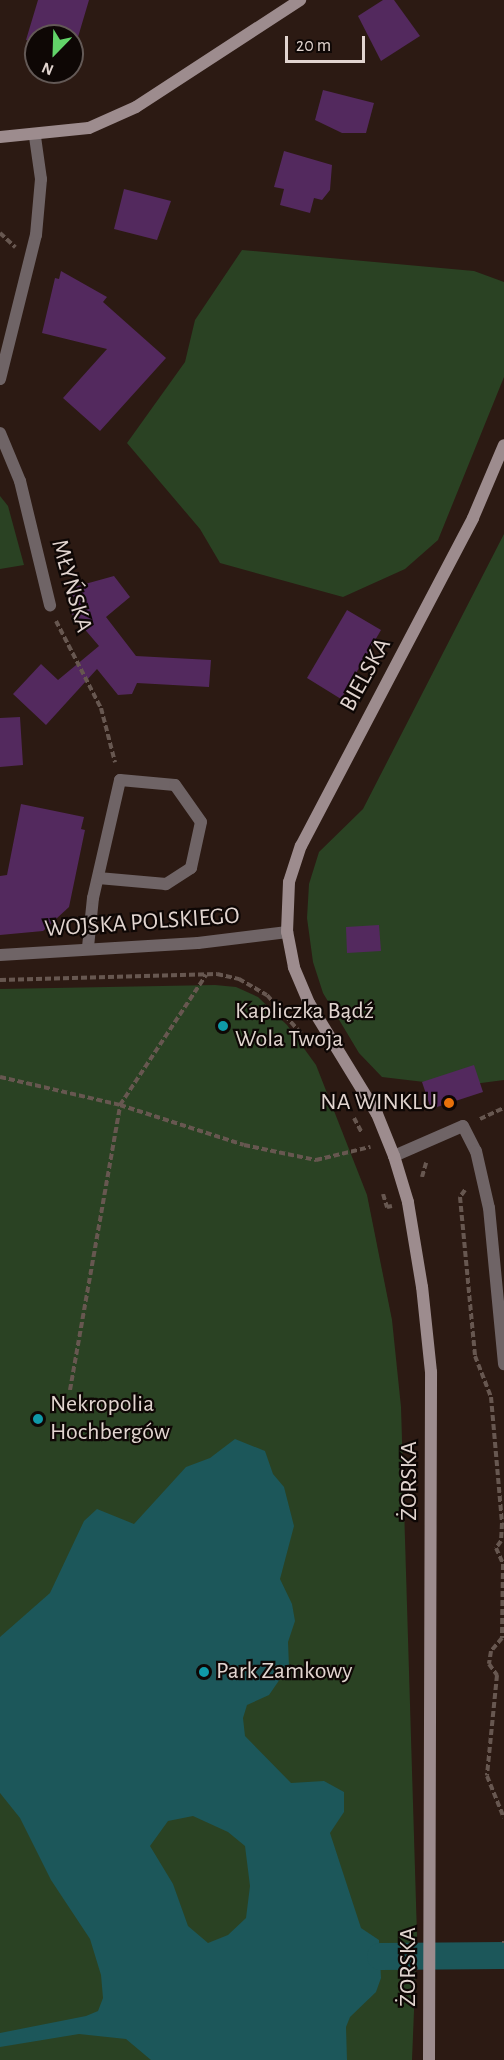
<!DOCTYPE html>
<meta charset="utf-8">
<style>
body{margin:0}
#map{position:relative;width:504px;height:2060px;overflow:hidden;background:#2c1a13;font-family:"Alegreya Sans",sans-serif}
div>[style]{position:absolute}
.green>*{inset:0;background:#2a4223}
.water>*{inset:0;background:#1c575a}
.canal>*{height:27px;margin:-13.5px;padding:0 13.5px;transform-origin:13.5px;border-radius:13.5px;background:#1c575a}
.building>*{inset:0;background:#53295e}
.path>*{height:4px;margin-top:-2px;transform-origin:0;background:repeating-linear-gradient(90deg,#675750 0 6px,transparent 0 9px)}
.lane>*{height:12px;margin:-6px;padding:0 6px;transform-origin:6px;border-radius:6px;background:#6f6466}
.street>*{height:12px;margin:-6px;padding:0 6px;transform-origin:6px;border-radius:6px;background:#6f6466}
.secondary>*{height:12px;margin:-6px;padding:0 6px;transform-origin:6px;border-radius:6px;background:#9d8c8e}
.dots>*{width:16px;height:16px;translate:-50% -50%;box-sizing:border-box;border:3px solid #0e0705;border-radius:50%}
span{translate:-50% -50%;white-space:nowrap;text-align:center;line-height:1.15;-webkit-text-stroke:4.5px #0e0705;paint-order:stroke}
.street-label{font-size:24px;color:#e2d5d0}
.poi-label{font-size:24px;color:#e2d5d0}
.left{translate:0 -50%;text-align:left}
.right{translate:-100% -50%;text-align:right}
.north{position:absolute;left:24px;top:24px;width:60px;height:60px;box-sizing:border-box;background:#0e0705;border:2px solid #635956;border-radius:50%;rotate:203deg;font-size:16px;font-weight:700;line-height:24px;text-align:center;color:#e2d5d0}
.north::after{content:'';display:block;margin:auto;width:21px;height:27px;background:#62d469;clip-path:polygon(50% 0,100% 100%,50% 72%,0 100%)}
.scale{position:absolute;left:285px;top:36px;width:80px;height:27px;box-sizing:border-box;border:3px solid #e2d5d0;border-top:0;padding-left:8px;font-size:18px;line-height:21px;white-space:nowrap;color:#e2d5d0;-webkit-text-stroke:4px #0e0705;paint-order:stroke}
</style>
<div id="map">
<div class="green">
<div style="clip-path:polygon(242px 250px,474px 271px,504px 282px,504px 377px,438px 540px,405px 569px,343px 597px,220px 563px,200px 529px,127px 443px,185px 362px,195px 320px)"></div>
<div style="clip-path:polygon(0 496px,8px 506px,24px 565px,0 569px)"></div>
<div style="clip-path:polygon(504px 534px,504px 1080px,458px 1086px,382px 1077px,359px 1053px,323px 993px,313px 962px,307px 918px,309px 884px,319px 852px,363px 809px)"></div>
<div style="clip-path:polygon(215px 985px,236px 987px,258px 997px,287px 1025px,316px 1065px,367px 1195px,392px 1320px,401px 1407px,417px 1936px,412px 2060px,0 2060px,0 989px)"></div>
</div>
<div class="water">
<div style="clip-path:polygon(evenodd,235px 1439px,265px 1451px,273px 1474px,284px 1487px,294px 1526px,280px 1579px,292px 1604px,295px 1621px,288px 1642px,289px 1666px,269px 1695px,247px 1705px,243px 1718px,245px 1736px,291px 1783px,324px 1781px,344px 1792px,344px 1812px,330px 1833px,361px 1928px,379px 1940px,381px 1978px,376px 1992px,350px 2017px,346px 2027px,347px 2060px,151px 2060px,126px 2039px,79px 2034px,0 2047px,0 2033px,86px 2016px,98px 2011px,103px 1998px,101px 1975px,90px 1939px,51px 1880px,20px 1818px,0 1793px,0 1637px,50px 1593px,84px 1521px,97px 1509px,134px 1524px,186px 1467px,210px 1458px,235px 1439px,193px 1816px,228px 1832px,245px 1846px,250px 1886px,246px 1918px,228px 1935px,208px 1943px,188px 1926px,173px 1884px,150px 1846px,168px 1821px,193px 1816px)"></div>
</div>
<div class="canal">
<div style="left:380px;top:1956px;width:124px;rotate:-0.5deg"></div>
</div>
<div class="building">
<div style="clip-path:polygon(38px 0,89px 0,73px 54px,72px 36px,36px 36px,36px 43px,26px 40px)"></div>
<div style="clip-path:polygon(383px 0,394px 0,420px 36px,381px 61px,358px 16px)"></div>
<div style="clip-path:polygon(323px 90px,374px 103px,366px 133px,342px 133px,315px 120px)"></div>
<div style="clip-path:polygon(284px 151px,332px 165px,330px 190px,322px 200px,314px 198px,310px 213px,280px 205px,284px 189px,274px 187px)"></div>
<div style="clip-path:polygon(124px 189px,171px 201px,157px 240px,114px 229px)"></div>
<div style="clip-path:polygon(61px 271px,107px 297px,103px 302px,166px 358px,100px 431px,63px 398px,107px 349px,42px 333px,55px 278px,59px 279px)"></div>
<div style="clip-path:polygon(114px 576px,130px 597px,106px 617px,136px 656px,211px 660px,209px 687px,137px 683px,132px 694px,118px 695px,97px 669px,46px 725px,13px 694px,41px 664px,58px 680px,99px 646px,70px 612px,78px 602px,67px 589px)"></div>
<div style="clip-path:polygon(347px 610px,381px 630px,341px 699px,307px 678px)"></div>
<div style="clip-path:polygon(20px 717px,23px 765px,0 767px,0 718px)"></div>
<div style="clip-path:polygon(21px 804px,84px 817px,81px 829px,85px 830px,69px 907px,43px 931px,0 935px,0 876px,7px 875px)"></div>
<div style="clip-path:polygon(379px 925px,381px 951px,347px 953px,346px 927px)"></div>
<div style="clip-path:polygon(474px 1065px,483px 1092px,431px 1109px,422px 1082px)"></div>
</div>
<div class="path">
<div style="left:0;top:233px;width:21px;rotate:43deg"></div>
<div style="left:56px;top:621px;width:98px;rotate:62.7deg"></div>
<div style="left:101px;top:708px;width:56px;rotate:75.5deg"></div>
<div style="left:0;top:980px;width:217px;rotate:-1.6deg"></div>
<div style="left:217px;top:974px;width:23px;rotate:13deg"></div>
<div style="left:239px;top:979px;width:32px;rotate:30deg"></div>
<div style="left:267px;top:995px;width:57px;rotate:48.5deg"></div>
<div style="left:0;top:1077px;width:123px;rotate:13.1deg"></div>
<div style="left:120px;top:1105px;width:130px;rotate:17.9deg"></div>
<div style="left:244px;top:1145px;width:74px;rotate:11.8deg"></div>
<div style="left:316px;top:1160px;width:56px;rotate:-13.5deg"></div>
<div style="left:354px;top:1118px;width:17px;rotate:62deg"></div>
<div style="left:480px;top:1119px;width:26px;rotate:-25deg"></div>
<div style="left:422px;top:1177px;width:15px;rotate:-74deg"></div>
<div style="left:465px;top:1190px;width:9px;rotate:126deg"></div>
<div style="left:460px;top:1197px;width:160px;rotate:84.6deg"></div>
<div style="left:475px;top:1356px;width:44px;rotate:68.7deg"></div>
<div style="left:491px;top:1397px;width:126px;rotate:85deg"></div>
<div style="left:502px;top:1523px;width:18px;rotate:93deg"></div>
<div style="left:501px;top:1541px;width:9px;rotate:126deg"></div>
<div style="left:496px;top:1548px;width:17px;rotate:66deg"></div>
<div style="left:503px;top:1564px;width:74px;rotate:90.8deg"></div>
<div style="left:502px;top:1638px;width:17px;rotate:130deg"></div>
<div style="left:491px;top:1651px;width:13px;rotate:99deg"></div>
<div style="left:489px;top:1664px;width:14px;rotate:54deg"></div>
<div style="left:497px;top:1675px;width:101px;rotate:95.7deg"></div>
<div style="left:487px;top:1776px;width:45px;rotate:68deg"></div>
<div style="left:383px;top:1194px;width:14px;rotate:73deg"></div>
<div style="left:387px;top:1207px;width:5px;rotate:-11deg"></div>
<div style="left:70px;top:1390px;width:289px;rotate:-80deg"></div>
<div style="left:120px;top:1105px;width:156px;rotate:-56.5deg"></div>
<div style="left:504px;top:1941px;width:2px;rotate:90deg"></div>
</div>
<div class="lane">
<div style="left:88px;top:947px;width:49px;rotate:-84.2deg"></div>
<div style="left:93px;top:898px;width:121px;rotate:-77.1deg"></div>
<div style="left:120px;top:780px;width:55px;rotate:5.2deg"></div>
<div style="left:175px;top:785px;width:45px;rotate:54.9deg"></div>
<div style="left:201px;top:822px;width:47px;rotate:102.3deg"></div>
<div style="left:191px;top:868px;width:30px;rotate:147deg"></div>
<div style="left:166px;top:884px;width:68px;rotate:-175deg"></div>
<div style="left:394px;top:1156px;width:75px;rotate:-23.5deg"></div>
<div style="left:463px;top:1126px;width:28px;rotate:63deg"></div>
<div style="left:476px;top:1151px;width:58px;rotate:77.2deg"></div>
<div style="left:489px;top:1208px;width:157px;rotate:84.5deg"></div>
</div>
<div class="street">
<div style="left:0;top:379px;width:148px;rotate:-76deg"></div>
<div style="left:36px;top:235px;width:56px;rotate:-84.9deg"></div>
<div style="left:41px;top:179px;width:42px;rotate:-98.1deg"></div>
<div style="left:0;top:433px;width:52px;rotate:67.4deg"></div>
<div style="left:20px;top:481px;width:128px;rotate:76.4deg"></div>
<div style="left:0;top:955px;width:198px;rotate:-3.5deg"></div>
<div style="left:198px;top:943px;width:90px;rotate:-7deg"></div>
</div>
<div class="secondary">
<div style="left:0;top:137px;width:89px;rotate:-5.8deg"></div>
<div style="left:89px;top:128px;width:51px;rotate:-24.1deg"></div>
<div style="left:136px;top:107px;width:196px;rotate:-33.1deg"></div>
<div style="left:429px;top:2060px;width:688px;rotate:-89.83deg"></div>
<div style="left:431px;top:1372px;width:85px;rotate:-96deg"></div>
<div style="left:422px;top:1287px;width:86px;rotate:-99.4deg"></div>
<div style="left:408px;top:1202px;width:48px;rotate:-106.9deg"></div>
<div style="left:394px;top:1156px;width:45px;rotate:-112deg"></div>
<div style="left:377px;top:1114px;width:130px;rotate:-121.5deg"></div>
<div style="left:309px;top:1003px;width:39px;rotate:-113deg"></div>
<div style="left:294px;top:967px;width:36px;rotate:-101deg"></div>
<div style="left:287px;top:932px;width:50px;rotate:-87.7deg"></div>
<div style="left:289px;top:882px;width:38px;rotate:-72deg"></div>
<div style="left:301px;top:846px;width:370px;rotate:-62.3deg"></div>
<div style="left:473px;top:518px;width:79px;rotate:-67deg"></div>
</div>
<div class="dots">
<div style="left:223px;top:1026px;background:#0f9aa8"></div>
<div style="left:449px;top:1103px;background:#e8710a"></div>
<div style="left:38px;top:1419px;background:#0f9aa8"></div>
<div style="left:204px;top:1672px;background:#0f9aa8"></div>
</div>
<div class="street-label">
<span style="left:71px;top:586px;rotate:74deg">MŁYŃSKA</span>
<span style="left:366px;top:675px;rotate:-61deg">BIELSKA</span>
<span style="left:142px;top:923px;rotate:-4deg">WOJSKA POLSKIEGO</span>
<span style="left:410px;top:1481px;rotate:-90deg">ŻORSKA</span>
<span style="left:409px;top:1967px;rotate:-90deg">ŻORSKA</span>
</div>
<div class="poi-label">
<span class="left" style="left:235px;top:1026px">Kapliczka Bądź<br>Wola Twoja</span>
<span class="right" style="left:437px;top:1103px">NA WINKLU</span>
<span class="left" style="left:50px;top:1419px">Nekropolia<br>Hochbergów</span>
<span class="left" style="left:216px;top:1672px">Park Zamkowy</span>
</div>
<div class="north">N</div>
<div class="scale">20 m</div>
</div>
